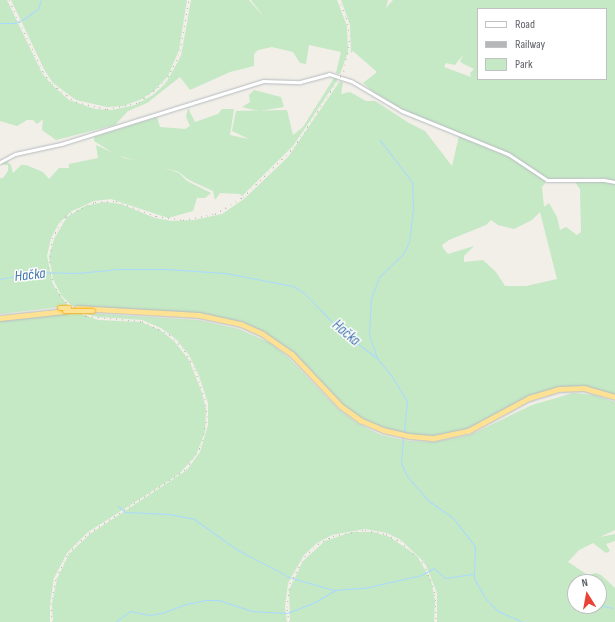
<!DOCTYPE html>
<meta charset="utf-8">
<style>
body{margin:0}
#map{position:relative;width:615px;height:622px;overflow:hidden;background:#f1efe8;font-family:"Sofia Sans Condensed",sans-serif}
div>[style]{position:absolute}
.green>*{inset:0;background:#c5e8c5}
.stream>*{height:1px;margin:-0.5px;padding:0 0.5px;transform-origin:0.5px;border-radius:0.5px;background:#aadaff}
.roads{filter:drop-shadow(0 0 1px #b6babf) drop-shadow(0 0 1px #b6babf)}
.secondary>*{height:3px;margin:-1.5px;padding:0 1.5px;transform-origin:1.5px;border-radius:1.5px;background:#fff}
.highway>*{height:4.5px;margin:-2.25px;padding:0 2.25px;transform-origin:2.25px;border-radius:2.25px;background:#fde293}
.rail>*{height:1px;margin-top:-0.5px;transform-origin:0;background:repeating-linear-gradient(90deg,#b6b7b8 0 1px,transparent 0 6px)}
.bridges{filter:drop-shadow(0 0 1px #f9ab00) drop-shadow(0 0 1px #f9ab00)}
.highway-bridge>*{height:4.5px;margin:-2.25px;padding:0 2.25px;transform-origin:2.25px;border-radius:2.25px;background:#fde293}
span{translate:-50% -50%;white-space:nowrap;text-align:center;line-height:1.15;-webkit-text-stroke:3px #fff;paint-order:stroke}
.water-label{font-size:15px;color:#4174aa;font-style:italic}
.legend{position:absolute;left:477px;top:8px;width:130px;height:72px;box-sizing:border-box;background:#fff;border:1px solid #bfc1c3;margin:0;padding:5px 7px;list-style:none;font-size:12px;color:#5f6368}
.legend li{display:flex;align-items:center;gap:8px;height:20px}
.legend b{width:20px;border:1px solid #bfc1c3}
.north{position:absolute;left:567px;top:574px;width:40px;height:40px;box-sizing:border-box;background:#fff;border:1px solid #bfc1c3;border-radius:50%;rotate:349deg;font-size:11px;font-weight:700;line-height:16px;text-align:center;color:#5f6368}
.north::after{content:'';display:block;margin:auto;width:14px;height:18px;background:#ea4335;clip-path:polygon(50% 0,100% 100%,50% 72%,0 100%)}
</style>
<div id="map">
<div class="green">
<div style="clip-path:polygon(0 0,7px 0,42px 73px,51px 84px,69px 100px,95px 109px,112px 110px,135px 105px,153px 95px,166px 83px,181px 56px,191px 0,249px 0,264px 17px,251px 0,337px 0,347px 26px,348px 52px,340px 74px,336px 73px,341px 52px,309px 45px,306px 64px,300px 63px,293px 52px,272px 47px,258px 50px,254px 54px,254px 66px,230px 72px,190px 90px,180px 77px,147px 103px,128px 111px,115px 125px,56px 140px,42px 130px,43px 119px,37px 124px,33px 120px,27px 120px,17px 126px,0 121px)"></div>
<div style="clip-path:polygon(11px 0,187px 0,179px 50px,168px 76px,155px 90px,142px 99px,123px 106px,107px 107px,76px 100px,53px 83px,45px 71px)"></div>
<div style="clip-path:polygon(evenodd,341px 0,388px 0,386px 8px,393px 0,615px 0,615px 181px,604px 178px,547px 179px,509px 153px,403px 110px,372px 91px,363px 83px,377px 72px,353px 51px,351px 53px,350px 25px,341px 0,478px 9px,606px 9px,606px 79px,478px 79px,478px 9px,341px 0,463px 55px,460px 62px,474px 69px,470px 73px,471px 77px,444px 67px,446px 63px,455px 65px,463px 55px)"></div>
<div style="clip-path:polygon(334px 78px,338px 79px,293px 146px,242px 196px,240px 194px,220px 193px,215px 200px,213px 191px,189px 180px,179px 172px,116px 155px,94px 141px,94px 137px,157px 117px,160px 127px,185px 129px,190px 126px,186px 117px,188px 108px,195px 122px,218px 114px,222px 109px,234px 109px,230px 135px,249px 139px,232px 131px,236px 111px,287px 110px,293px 135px,303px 127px)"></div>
<div style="clip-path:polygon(evenodd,340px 81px,343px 83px,341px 94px,350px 92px,366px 101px,375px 101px,409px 123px,425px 131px,452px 166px,459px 136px,515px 160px,546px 182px,542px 187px,544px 207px,549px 203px,557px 217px,560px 230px,566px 227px,577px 235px,581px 232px,580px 189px,575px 182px,604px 181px,615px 184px,615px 395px,584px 387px,559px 388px,536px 394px,468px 429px,434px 436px,410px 435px,384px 429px,361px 419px,342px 405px,293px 352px,263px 332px,241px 323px,199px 314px,72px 306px,61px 295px,53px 279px,49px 257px,54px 239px,67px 217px,85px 206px,104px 202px,121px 204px,155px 218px,172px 221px,194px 220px,222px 214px,244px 199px,288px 157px,340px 81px,540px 212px,557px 279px,526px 286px,505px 286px,496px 272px,483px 260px,464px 262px,464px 256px,474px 246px,448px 254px,443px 248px,442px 245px,449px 240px,486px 225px,491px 220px,498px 225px,514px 229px,532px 220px,540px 212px)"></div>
<div style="clip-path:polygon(254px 90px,281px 97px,284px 107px,259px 111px,242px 107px,250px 102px,249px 95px)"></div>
<div style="clip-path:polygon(96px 145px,124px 158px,150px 163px,179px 173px,187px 181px,211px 193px,205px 198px,197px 198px,193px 211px,168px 218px,111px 199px,94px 201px,72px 211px,59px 223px,51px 238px,47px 256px,53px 285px,68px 306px,0 314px,0 178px,3px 178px,8px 171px,8px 165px,1px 164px,6px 161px,11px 165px,13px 173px,21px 165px,26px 165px,43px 172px,49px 179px,59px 168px,69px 168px,69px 164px,98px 158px)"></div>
<div style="clip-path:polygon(76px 312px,98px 320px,141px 322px,160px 330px,174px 341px,189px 360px,202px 393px,206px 409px,205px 432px,196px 455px,179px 474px,88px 532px,67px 553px,54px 578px,50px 604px,50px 622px,0 622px,0 320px)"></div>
<div style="clip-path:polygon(evenodd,83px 313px,198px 320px,239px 329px,270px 343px,288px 357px,338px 409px,357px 423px,381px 435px,409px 441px,434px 442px,470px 435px,532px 405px,573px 393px,594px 395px,615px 402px,615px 530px,600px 537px,615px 534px,615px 541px,606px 544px,610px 551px,606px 553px,593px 543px,579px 550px,568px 562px,588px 575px,596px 573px,601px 575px,615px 588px,615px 622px,437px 622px,437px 593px,425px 563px,401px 540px,387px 533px,365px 529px,332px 535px,317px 543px,304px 555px,288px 583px,285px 607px,287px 622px,53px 622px,52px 604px,57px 579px,69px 554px,90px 534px,187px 470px,200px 452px,208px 425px,208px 403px,199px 376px,189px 355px,176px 339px,161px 328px,142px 320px,98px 317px,83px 313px,575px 582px,599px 582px,599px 606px,575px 606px,575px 582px)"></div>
<div style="clip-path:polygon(352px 532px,373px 532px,390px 537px,417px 556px,431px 580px,435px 601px,434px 622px,290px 622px,289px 590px,303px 561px,325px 541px)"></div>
</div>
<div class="stream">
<div style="left:0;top:23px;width:14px"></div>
<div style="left:14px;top:23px;width:11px;rotate:-22deg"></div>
<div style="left:24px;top:19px;width:17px;rotate:-36deg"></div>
<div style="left:38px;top:9px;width:9px;rotate:-72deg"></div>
<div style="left:0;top:279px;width:36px;rotate:-11deg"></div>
<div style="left:35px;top:272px;width:42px;rotate:1.4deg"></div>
<div style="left:77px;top:273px;width:41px;rotate:-5.6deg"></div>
<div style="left:118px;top:269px;width:48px"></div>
<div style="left:166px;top:269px;width:59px;rotate:3.9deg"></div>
<div style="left:225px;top:273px;width:69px;rotate:10.8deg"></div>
<div style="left:293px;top:286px;width:13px;rotate:32deg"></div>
<div style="left:304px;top:293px;width:54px;rotate:45.7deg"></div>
<div style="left:342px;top:332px;width:44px;rotate:36.6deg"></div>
<div style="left:377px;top:358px;width:22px;rotate:51deg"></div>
<div style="left:391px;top:375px;width:31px;rotate:59deg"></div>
<div style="left:407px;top:402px;width:31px;rotate:96deg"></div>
<div style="left:377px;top:358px;width:24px;rotate:-109deg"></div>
<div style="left:369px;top:335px;width:36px;rotate:-87deg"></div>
<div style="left:371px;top:299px;width:23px;rotate:-70deg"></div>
<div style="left:379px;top:277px;width:33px;rotate:-44deg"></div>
<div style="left:403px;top:254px;width:13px;rotate:-63deg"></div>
<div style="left:409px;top:242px;width:35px;rotate:-83deg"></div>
<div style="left:413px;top:207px;width:25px;rotate:-92deg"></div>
<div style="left:412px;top:182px;width:53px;rotate:-127.3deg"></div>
<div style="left:403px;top:436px;width:27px;rotate:94deg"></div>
<div style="left:401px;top:463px;width:14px;rotate:65deg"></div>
<div style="left:407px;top:476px;width:33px;rotate:49deg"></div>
<div style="left:429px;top:501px;width:29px;rotate:35deg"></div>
<div style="left:453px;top:518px;width:36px;rotate:52deg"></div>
<div style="left:475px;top:546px;width:32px;rotate:92deg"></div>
<div style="left:474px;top:578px;width:23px;rotate:61deg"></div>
<div style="left:485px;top:598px;width:18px;rotate:45deg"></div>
<div style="left:498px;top:611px;width:27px;rotate:24deg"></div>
<div style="left:118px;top:506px;width:9px;rotate:41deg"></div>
<div style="left:125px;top:512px;width:44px;rotate:2.6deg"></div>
<div style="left:169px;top:514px;width:25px;rotate:11deg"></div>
<div style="left:194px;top:519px;width:52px;rotate:35.5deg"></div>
<div style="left:236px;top:549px;width:62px;rotate:27.8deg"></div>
<div style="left:292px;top:578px;width:43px;rotate:16.3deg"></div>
<div style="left:333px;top:590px;width:31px;rotate:-4deg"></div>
<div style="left:364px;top:588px;width:58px;rotate:-12.8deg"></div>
<div style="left:421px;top:575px;width:15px;rotate:-28deg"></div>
<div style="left:434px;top:568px;width:15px;rotate:42deg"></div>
<div style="left:445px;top:578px;width:28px;rotate:-8deg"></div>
<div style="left:567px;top:593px;width:9px;rotate:21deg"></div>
<div style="left:615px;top:602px;width:8px;rotate:90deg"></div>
<div style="left:599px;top:605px;width:14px;rotate:12deg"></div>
<div style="left:115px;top:622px;width:19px;rotate:-36deg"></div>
<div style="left:130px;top:611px;width:19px;rotate:12deg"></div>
<div style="left:149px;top:615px;width:13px;rotate:-9deg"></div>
<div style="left:162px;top:613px;width:26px;rotate:-21deg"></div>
<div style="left:186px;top:604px;width:20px;rotate:-11deg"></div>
<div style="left:206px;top:600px;width:12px"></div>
<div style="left:218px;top:600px;width:35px;rotate:18deg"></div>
<div style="left:251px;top:611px;width:36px;rotate:3deg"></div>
<div style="left:287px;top:613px;width:30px;rotate:-21deg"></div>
<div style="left:315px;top:602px;width:24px;rotate:-30deg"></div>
</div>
<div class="roads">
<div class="secondary">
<div style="left:0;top:162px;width:17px;rotate:-28deg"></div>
<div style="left:15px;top:154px;width:47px;rotate:-12.3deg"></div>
<div style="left:61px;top:144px;width:212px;rotate:-17.3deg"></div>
<div style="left:263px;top:81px;width:37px;rotate:2deg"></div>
<div style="left:300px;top:82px;width:30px;rotate:-15deg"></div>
<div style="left:329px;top:74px;width:23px;rotate:18deg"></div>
<div style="left:351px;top:81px;width:59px;rotate:30.5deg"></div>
<div style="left:402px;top:111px;width:114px;rotate:22.1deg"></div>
<div style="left:508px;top:154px;width:47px;rotate:33.7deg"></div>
<div style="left:547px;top:180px;width:57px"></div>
<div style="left:604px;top:180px;width:11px;rotate:10deg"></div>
</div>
<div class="highway">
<div style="left:77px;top:308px;width:122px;rotate:3.3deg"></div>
<div style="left:199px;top:315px;width:43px;rotate:12.1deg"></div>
<div style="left:241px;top:324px;width:24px;rotate:24deg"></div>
<div style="left:263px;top:334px;width:35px;rotate:35deg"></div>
<div style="left:292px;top:354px;width:71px;rotate:46.7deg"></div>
<div style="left:341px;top:406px;width:24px;rotate:36deg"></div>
<div style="left:360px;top:420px;width:25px;rotate:23deg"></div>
<div style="left:383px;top:430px;width:27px;rotate:13deg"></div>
<div style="left:409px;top:436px;width:25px;rotate:5deg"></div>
<div style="left:434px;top:438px;width:35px;rotate:-12deg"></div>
<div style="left:468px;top:431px;width:69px;rotate:-28.4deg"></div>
<div style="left:529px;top:398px;width:31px;rotate:-17deg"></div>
<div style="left:559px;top:389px;width:25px;rotate:-2deg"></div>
<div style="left:584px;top:388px;width:32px;rotate:16deg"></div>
<div style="left:0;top:318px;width:65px;rotate:-6.1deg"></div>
</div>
</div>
<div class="rail">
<div style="left:9px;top:0;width:80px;rotate:64.7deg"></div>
<div style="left:43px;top:72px;width:15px;rotate:53deg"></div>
<div style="left:52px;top:84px;width:30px;rotate:37deg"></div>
<div style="left:76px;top:102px;width:32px;rotate:13deg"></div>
<div style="left:107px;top:109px;width:33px;rotate:-12deg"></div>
<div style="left:139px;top:102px;width:33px;rotate:-38deg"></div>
<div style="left:165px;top:82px;width:30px;rotate:-62deg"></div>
<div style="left:179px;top:56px;width:57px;rotate:-79.9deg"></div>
<div style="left:52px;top:622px;width:18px;rotate:-93deg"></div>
<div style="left:51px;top:604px;width:26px;rotate:-79deg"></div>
<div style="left:56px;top:578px;width:28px;rotate:-64deg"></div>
<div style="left:68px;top:553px;width:29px;rotate:-44deg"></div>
<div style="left:89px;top:533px;width:116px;rotate:-33.4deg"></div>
<div style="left:186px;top:469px;width:27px;rotate:-57deg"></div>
<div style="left:201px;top:446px;width:30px;rotate:-78deg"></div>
<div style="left:207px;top:417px;width:18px;rotate:-96deg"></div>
<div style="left:205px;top:399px;width:34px;rotate:-109deg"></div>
<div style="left:194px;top:367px;width:22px;rotate:-120deg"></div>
<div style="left:183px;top:348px;width:18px;rotate:-135deg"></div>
<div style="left:170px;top:335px;width:32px;rotate:-154deg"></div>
<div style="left:141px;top:321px;width:55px;rotate:-174.8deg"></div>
<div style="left:86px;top:316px;width:28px;rotate:-145deg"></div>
<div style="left:63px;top:300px;width:17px;rotate:-121deg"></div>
<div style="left:54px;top:285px;width:18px;rotate:-106deg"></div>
<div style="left:49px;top:268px;width:30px;rotate:-84deg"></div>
<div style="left:52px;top:238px;width:26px;rotate:-58deg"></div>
<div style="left:66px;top:216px;width:32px;rotate:-26deg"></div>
<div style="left:95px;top:202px;width:21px;rotate:-3deg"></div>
<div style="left:116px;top:201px;width:43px;rotate:20.6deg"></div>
<div style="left:156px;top:216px;width:27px;rotate:8deg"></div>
<div style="left:183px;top:220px;width:33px;rotate:-11deg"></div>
<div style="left:215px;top:214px;width:33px;rotate:-31deg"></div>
<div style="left:243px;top:197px;width:71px;rotate:-44.4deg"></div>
<div style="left:294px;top:147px;width:91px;rotate:-56.7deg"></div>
<div style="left:344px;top:71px;width:36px;rotate:-80deg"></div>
<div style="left:350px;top:36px;width:20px;rotate:-101deg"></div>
<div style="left:346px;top:16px;width:17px;rotate:-114deg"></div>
<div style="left:289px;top:622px;width:15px;rotate:-98deg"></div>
<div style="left:287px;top:607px;width:24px;rotate:-83deg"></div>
<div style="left:290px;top:583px;width:31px;rotate:-61deg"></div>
<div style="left:305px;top:556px;width:18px;rotate:-43deg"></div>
<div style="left:318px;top:544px;width:17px;rotate:-28deg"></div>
<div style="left:333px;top:536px;width:33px;rotate:-11deg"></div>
<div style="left:365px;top:530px;width:21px;rotate:11deg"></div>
<div style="left:386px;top:534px;width:16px;rotate:27deg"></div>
<div style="left:400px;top:541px;width:33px;rotate:43deg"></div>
<div style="left:424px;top:563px;width:33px;rotate:70deg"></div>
<div style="left:435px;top:594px;width:28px;rotate:88deg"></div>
</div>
<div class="bridges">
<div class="highway-bridge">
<div style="left:60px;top:308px;width:9px"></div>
<div style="left:65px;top:311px;width:28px"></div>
</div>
</div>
<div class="water-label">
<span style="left:30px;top:275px;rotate:-6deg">Hačka</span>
<span style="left:346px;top:333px;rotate:40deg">Hačka</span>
</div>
<ul class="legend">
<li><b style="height:5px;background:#fff"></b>Road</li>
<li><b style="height:5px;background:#b6b7b8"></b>Railway</li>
<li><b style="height:11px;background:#c5e8c5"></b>Park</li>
</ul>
<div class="north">N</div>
</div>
